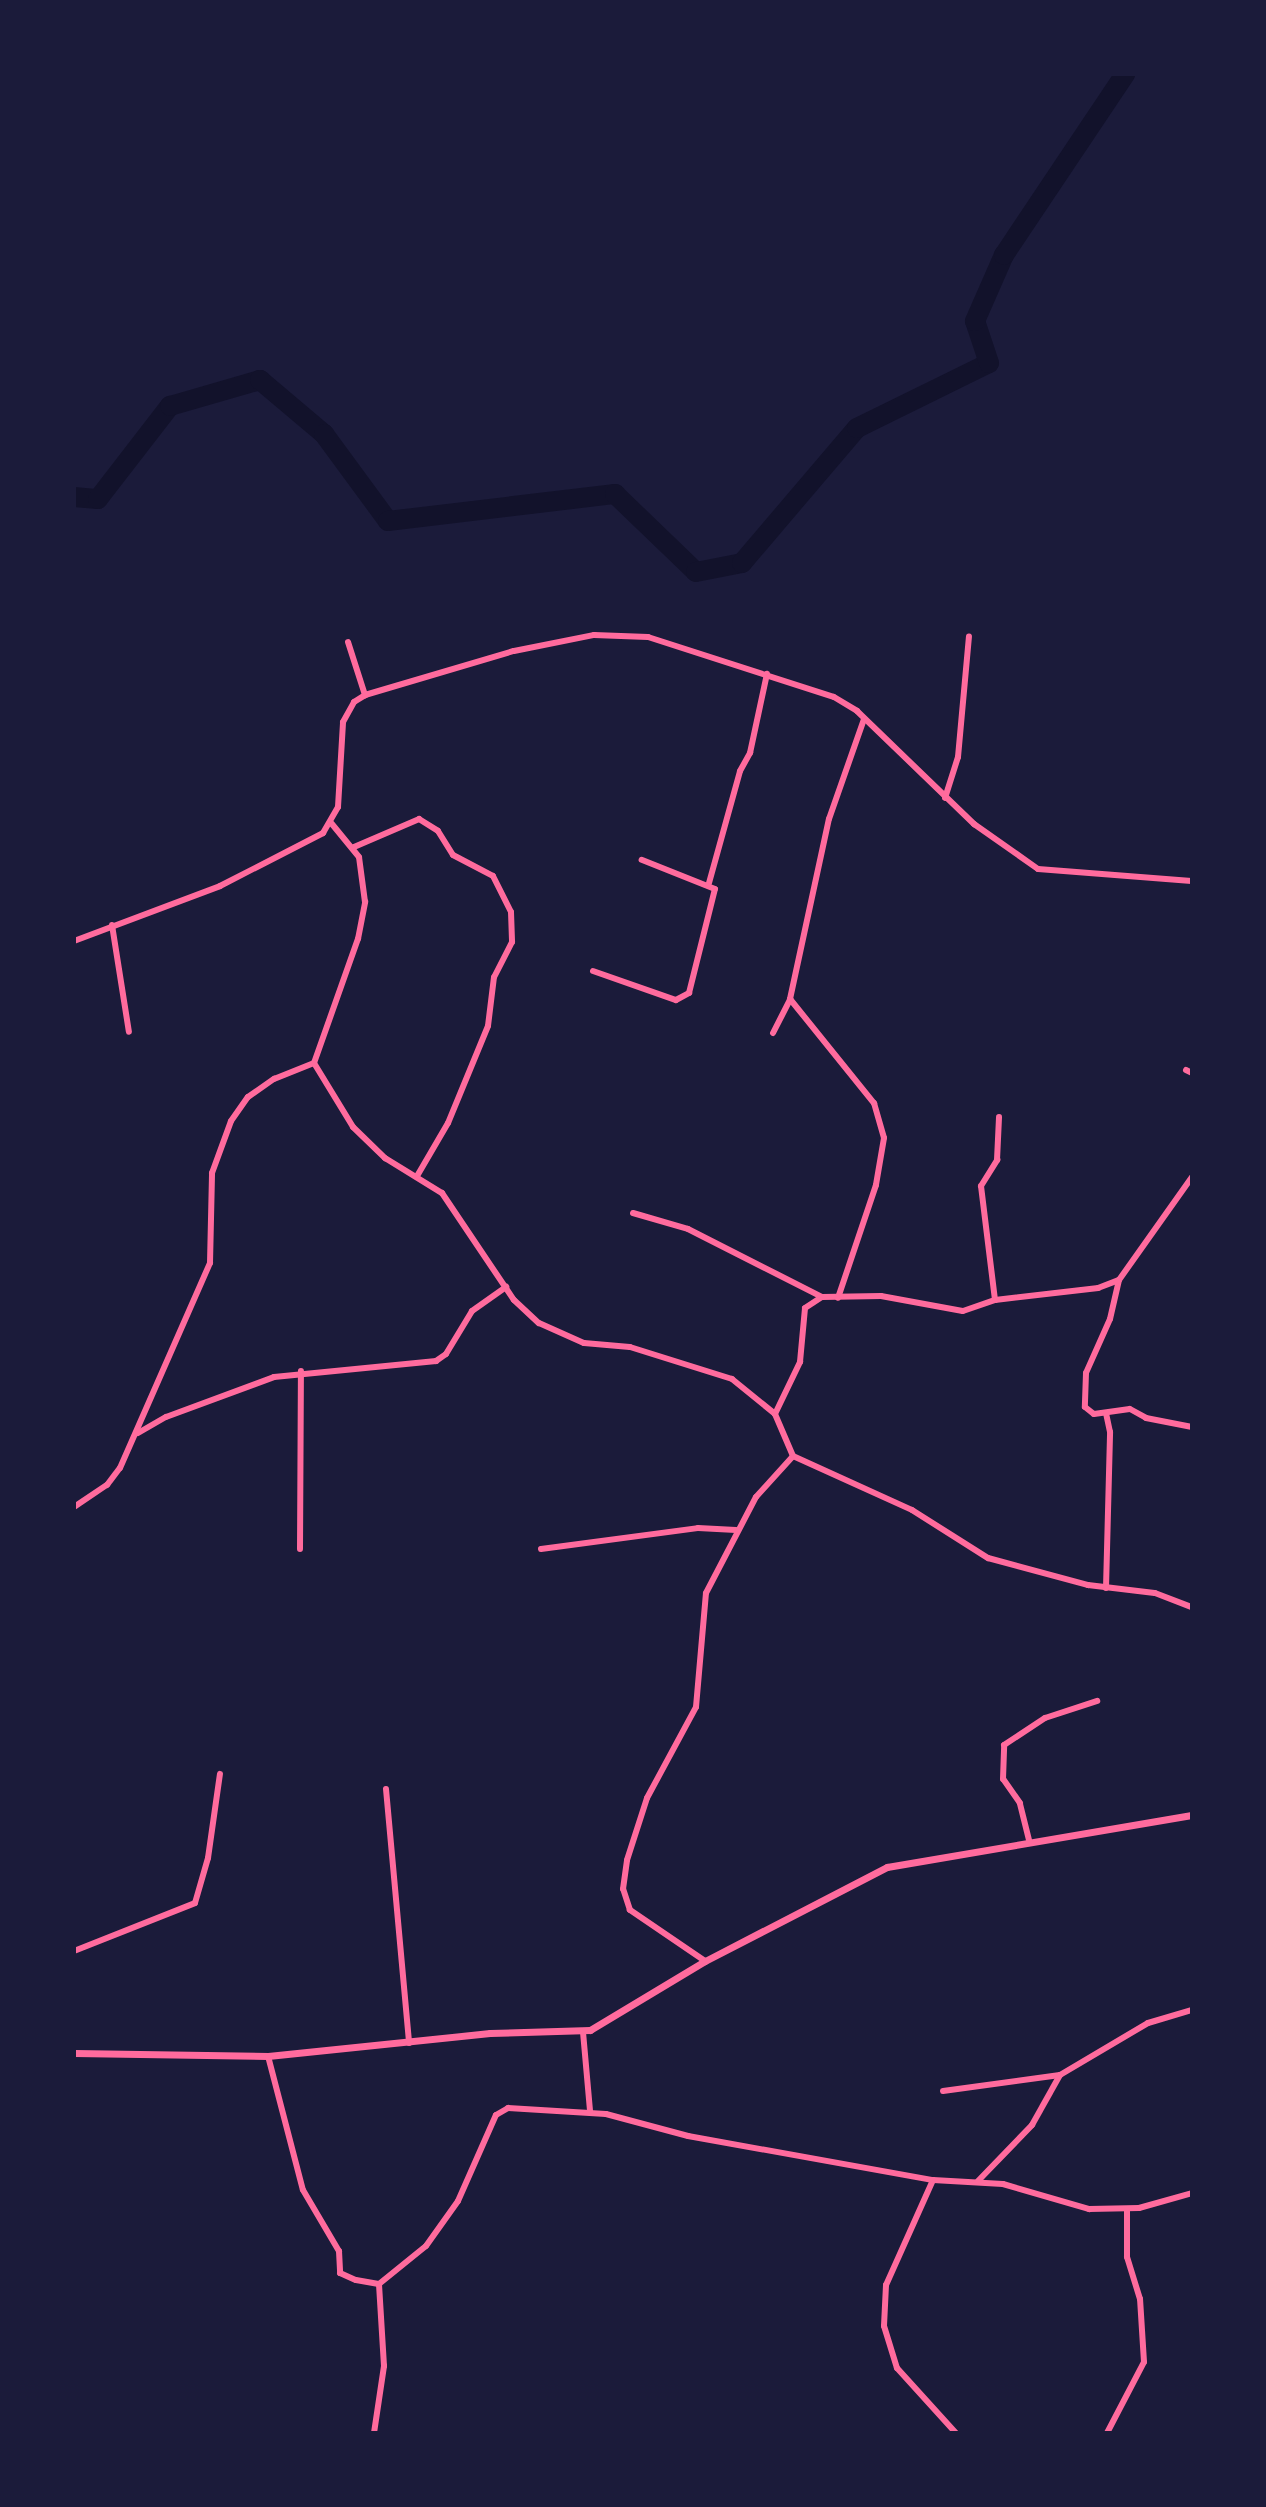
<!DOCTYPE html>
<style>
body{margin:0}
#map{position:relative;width:1266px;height:2507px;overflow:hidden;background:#1b1b3a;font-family:Poppins,sans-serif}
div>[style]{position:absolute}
.river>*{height:20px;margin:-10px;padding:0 10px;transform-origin:10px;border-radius:10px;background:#12122b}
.minor>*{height:6px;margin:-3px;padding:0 3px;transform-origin:3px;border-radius:3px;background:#ff6b9d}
.tertiary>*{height:7px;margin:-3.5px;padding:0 3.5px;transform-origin:3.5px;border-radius:3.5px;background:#ff6b9d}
span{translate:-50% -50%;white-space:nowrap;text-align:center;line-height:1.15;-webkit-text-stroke:8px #1b1b3a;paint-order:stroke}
.frame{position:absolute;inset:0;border:76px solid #1b1b3a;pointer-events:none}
</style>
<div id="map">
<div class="river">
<div style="left:74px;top:497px;width:24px;rotate:5deg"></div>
<div style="left:98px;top:499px;width:118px;rotate:-52.3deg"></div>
<div style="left:170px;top:406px;width:94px;rotate:-16.1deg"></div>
<div style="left:260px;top:380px;width:84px;rotate:40.2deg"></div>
<div style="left:324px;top:434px;width:108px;rotate:53.7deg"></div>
<div style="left:388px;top:521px;width:229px;rotate:-6.8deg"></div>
<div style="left:615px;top:494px;width:112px;rotate:43.9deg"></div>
<div style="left:696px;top:572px;width:47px;rotate:-11.1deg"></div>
<div style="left:742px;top:563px;width:177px;rotate:-49.6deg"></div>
<div style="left:857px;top:428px;width:147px;rotate:-26.2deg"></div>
<div style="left:989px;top:363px;width:44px;rotate:-108.4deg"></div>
<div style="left:975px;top:321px;width:72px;rotate:-66.3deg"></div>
<div style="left:1004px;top:255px;width:218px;rotate:-56.2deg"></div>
</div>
<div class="minor">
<div style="left:348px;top:642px;width:56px;rotate:72.2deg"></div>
<div style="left:945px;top:798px;width:43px;rotate:-72.4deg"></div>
<div style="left:958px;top:757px;width:121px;rotate:-84.8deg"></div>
<div style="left:354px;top:847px;width:71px;rotate:-23.3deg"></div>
<div style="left:419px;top:819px;width:22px;rotate:32deg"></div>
<div style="left:438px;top:831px;width:28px;rotate:58deg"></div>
<div style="left:453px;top:855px;width:45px;rotate:27.7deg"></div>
<div style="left:493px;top:876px;width:40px;rotate:63.4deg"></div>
<div style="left:511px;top:912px;width:30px;rotate:88deg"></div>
<div style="left:512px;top:942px;width:39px;rotate:117deg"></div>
<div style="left:494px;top:977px;width:49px;rotate:97deg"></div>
<div style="left:488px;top:1026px;width:105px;rotate:112.4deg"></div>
<div style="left:448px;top:1123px;width:61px;rotate:120.3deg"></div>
<div style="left:709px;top:883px;width:116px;rotate:-74.5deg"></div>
<div style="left:740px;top:771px;width:21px;rotate:-61deg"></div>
<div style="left:750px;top:753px;width:81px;rotate:-77.9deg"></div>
<div style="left:112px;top:925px;width:108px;rotate:81deg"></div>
<div style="left:74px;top:941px;width:156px;rotate:-20.6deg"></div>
<div style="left:220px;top:886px;width:116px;rotate:-27.2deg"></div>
<div style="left:323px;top:833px;width:30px;rotate:-60deg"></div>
<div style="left:338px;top:807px;width:85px;rotate:-86.6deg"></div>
<div style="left:343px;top:722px;width:23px;rotate:-61deg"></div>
<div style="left:354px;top:702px;width:13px;rotate:-32deg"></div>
<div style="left:365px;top:695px;width:155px;rotate:-16.5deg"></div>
<div style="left:514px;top:651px;width:82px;rotate:-11.3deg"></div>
<div style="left:594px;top:635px;width:54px;rotate:2.1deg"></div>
<div style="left:648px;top:637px;width:195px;rotate:17.9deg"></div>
<div style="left:834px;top:697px;width:27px;rotate:31deg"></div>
<div style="left:857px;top:711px;width:163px;rotate:44deg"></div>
<div style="left:974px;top:824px;width:78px;rotate:35.1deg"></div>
<div style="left:1038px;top:869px;width:154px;rotate:4.5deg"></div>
<div style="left:593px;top:971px;width:88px;rotate:19.3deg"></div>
<div style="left:676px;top:1000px;width:15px;rotate:-28deg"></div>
<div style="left:689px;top:993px;width:107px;rotate:-76deg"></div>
<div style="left:715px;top:889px;width:79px;rotate:-158.3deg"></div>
<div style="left:790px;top:999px;width:134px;rotate:51.1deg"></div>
<div style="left:874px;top:1103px;width:36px;rotate:74deg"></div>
<div style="left:884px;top:1138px;width:48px;rotate:99.7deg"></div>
<div style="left:876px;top:1185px;width:119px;rotate:108.6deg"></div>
<div style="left:773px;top:1033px;width:38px;rotate:-63deg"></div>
<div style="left:790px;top:999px;width:184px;rotate:-77.8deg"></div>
<div style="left:829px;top:819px;width:106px;rotate:-70.7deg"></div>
<div style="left:314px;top:1063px;width:75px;rotate:58.6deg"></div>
<div style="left:353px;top:1127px;width:45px;rotate:44.1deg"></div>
<div style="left:385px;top:1158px;width:67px;rotate:31.6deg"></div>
<div style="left:442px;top:1193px;width:129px;rotate:56.1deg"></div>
<div style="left:514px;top:1300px;width:34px;rotate:43deg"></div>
<div style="left:539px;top:1323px;width:49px;rotate:24deg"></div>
<div style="left:584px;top:1343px;width:46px;rotate:5deg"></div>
<div style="left:630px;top:1347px;width:107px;rotate:17.4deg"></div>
<div style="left:732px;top:1379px;width:55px;rotate:39.1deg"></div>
<div style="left:775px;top:1414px;width:46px;rotate:66.8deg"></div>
<div style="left:793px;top:1456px;width:131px;rotate:24.4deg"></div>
<div style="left:912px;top:1510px;width:90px;rotate:32.3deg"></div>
<div style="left:988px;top:1558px;width:104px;rotate:15.1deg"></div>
<div style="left:1088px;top:1585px;width:67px;rotate:6.8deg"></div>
<div style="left:1155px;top:1593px;width:40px;rotate:21deg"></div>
<div style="left:1186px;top:1070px;width:7px;rotate:27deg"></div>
<div style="left:633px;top:1213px;width:57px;rotate:16.2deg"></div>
<div style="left:688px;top:1229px;width:150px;rotate:26.9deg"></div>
<div style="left:1119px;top:1280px;width:40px;rotate:103deg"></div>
<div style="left:1110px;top:1319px;width:59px;rotate:114deg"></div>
<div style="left:1086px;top:1373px;width:34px;rotate:92deg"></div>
<div style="left:1085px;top:1407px;width:11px;rotate:38deg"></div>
<div style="left:1094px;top:1414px;width:36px;rotate:-8deg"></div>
<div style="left:1130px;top:1409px;width:18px;rotate:29deg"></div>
<div style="left:1146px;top:1418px;width:47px;rotate:11.1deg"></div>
<div style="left:995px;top:1300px;width:115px;rotate:-97deg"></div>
<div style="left:981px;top:1186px;width:31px;rotate:-58deg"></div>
<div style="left:997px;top:1160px;width:43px;rotate:-87.3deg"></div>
<div style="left:775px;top:1414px;width:58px;rotate:-64.3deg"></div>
<div style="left:800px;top:1362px;width:54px;rotate:-84.7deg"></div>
<div style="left:805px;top:1308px;width:20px;rotate:-33deg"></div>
<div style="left:822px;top:1297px;width:59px;rotate:-1deg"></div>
<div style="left:881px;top:1296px;width:83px;rotate:10.4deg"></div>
<div style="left:963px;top:1311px;width:34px;rotate:-19deg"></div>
<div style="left:995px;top:1300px;width:104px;rotate:-6.6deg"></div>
<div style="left:1098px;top:1288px;width:22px;rotate:-21deg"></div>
<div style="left:1119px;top:1280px;width:126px;rotate:-54.7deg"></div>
<div style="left:138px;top:1433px;width:32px;rotate:-30deg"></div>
<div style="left:166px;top:1417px;width:115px;rotate:-20.3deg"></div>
<div style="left:274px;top:1377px;width:163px;rotate:-5.6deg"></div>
<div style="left:436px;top:1361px;width:12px;rotate:-35deg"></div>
<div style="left:446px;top:1354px;width:50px;rotate:-58.8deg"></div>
<div style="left:472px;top:1311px;width:42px;rotate:-35.2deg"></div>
<div style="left:74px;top:1507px;width:40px;rotate:-34deg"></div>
<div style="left:107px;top:1485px;width:21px;rotate:-53deg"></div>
<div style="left:120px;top:1468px;width:224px;rotate:-66.3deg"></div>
<div style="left:210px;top:1263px;width:90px;rotate:-88.7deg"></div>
<div style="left:212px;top:1173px;width:55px;rotate:-69.9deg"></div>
<div style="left:231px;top:1121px;width:29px;rotate:-55deg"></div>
<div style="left:248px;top:1097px;width:32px;rotate:-35deg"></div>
<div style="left:274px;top:1079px;width:43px;rotate:-21.8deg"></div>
<div style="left:314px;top:1063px;width:132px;rotate:-70.5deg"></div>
<div style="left:358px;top:939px;width:38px;rotate:-79deg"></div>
<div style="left:365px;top:902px;width:45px;rotate:-97.6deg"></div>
<div style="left:359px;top:857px;width:43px;rotate:-129.3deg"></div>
<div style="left:300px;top:1549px;width:178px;rotate:-89.7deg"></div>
<div style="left:541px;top:1549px;width:158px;rotate:-7.6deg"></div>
<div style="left:698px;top:1528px;width:38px;rotate:3deg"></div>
<div style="left:1106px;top:1588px;width:156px;rotate:-88.5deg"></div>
<div style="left:1110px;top:1432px;width:19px;rotate:-102deg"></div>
<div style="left:386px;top:1789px;width:255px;rotate:84.8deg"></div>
<div style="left:1029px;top:1840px;width:38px;rotate:-104deg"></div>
<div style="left:1020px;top:1803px;width:29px;rotate:-125deg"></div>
<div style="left:1003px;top:1779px;width:34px;rotate:-88deg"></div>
<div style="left:1004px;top:1745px;width:49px;rotate:-33.4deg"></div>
<div style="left:1045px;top:1718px;width:55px;rotate:-18.1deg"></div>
<div style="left:74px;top:1951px;width:130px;rotate:-21.6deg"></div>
<div style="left:195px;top:1903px;width:47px;rotate:-73.9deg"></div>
<div style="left:208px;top:1858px;width:85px;rotate:-81.9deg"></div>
<div style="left:705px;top:1961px;width:91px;rotate:-145.8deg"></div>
<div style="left:630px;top:1910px;width:22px;rotate:-108deg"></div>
<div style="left:623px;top:1889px;width:29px;rotate:-82deg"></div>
<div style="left:627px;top:1860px;width:65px;rotate:-72.1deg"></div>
<div style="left:647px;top:1798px;width:103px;rotate:-61.7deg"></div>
<div style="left:696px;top:1707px;width:114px;rotate:-85deg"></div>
<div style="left:706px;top:1593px;width:108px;rotate:-62.5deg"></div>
<div style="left:756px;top:1497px;width:55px;rotate:-47.9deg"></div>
<div style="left:583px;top:2032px;width:79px;rotate:84.9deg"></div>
<div style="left:268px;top:2056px;width:138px;rotate:75.4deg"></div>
<div style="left:303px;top:2190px;width:71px;rotate:59.5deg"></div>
<div style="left:339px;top:2251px;width:22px;rotate:87deg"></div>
<div style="left:340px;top:2273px;width:17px;rotate:24deg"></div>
<div style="left:356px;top:2280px;width:23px;rotate:10deg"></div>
<div style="left:379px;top:2284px;width:60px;rotate:-39deg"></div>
<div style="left:426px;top:2246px;width:55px;rotate:-54.6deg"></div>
<div style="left:458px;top:2201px;width:94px;rotate:-66.2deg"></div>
<div style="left:496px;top:2115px;width:14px;rotate:-30deg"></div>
<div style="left:508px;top:2108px;width:98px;rotate:3.5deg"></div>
<div style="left:606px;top:2114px;width:85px;rotate:15deg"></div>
<div style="left:688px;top:2136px;width:249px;rotate:10.2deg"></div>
<div style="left:933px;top:2180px;width:70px;rotate:3.3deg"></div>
<div style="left:1003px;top:2184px;width:90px;rotate:16.2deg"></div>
<div style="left:1089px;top:2209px;width:50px;rotate:-1.1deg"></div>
<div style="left:1139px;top:2208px;width:55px;rotate:-15.8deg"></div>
<div style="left:943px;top:2091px;width:118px;rotate:-7.8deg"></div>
<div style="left:1060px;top:2075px;width:102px;rotate:-30.6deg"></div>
<div style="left:1148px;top:2023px;width:46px;rotate:-16.5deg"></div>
<div style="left:933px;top:2180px;width:115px;rotate:114.1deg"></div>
<div style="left:886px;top:2285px;width:41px;rotate:92.8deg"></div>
<div style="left:884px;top:2326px;width:44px;rotate:72.8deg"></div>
<div style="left:897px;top:2368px;width:88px;rotate:47.8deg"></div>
<div style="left:978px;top:2181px;width:78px;rotate:-46deg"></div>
<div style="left:1032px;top:2125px;width:57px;rotate:-60.8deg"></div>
<div style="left:374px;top:2433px;width:68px;rotate:-81.5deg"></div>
<div style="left:384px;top:2366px;width:82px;rotate:-93.5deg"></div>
<div style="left:1107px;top:2433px;width:80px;rotate:-62.5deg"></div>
<div style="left:1144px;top:2362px;width:63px;rotate:-93.6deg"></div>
<div style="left:1140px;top:2299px;width:44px;rotate:-107.2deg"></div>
<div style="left:1127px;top:2257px;width:47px;rotate:-90deg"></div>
</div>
<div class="tertiary">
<div style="left:74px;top:2053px;width:194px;rotate:0.9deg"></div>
<div style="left:268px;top:2056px;width:223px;rotate:-5.9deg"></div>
<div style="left:490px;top:2033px;width:100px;rotate:-1.7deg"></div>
<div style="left:590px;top:2030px;width:134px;rotate:-31deg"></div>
<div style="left:705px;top:1961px;width:205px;rotate:-27.3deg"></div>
<div style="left:887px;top:1867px;width:309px;rotate:-9.7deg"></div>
</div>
<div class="frame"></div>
</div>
